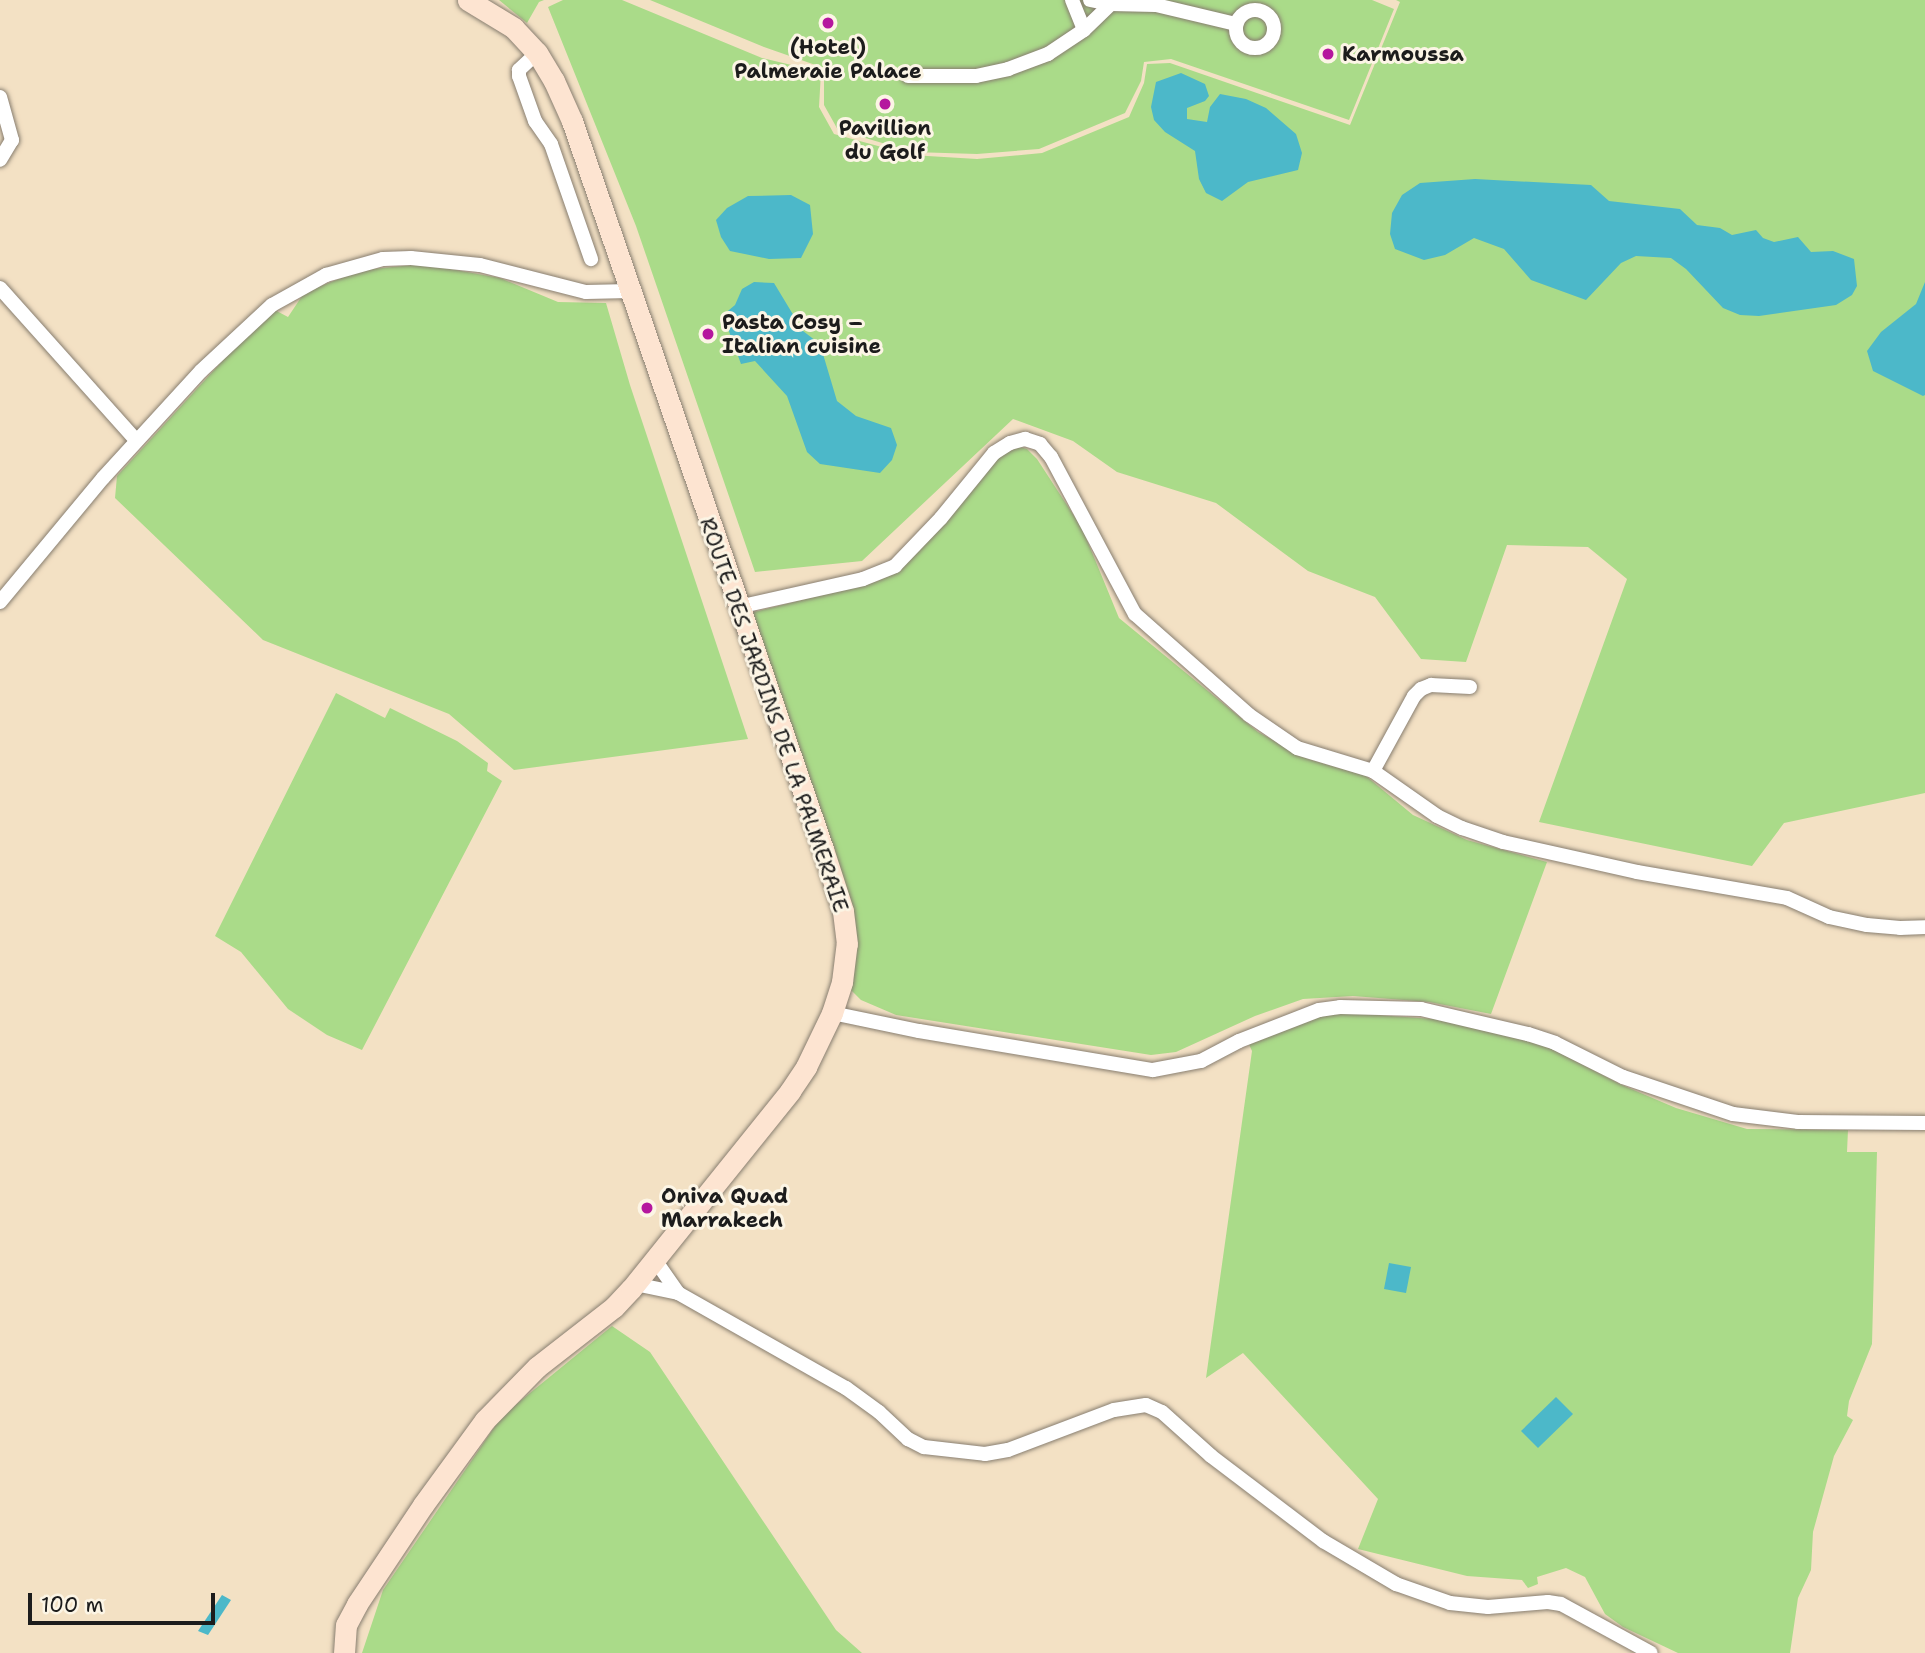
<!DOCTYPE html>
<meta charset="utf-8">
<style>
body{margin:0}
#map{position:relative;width:1925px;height:1653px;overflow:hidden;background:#f3e1c4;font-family:"Shantell Sans",sans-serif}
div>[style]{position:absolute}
.green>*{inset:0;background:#aadb89}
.water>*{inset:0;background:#4cb8c9}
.roads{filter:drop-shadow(0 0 2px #887e70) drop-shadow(0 0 2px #887e70)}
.street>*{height:14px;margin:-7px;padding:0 7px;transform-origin:7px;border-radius:7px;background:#fff}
.street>.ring{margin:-7px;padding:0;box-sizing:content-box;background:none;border:14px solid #fff;border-radius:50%}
.secondary>*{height:21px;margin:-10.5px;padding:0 10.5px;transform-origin:10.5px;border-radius:10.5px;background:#fde4d1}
.dots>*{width:19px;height:19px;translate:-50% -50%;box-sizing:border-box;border:4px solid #fcf5e5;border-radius:50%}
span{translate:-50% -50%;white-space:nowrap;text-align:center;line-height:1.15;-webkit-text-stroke:6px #fcf5e5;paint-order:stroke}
.poi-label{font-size:21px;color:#1c1c1c;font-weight:700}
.left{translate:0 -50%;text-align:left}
.street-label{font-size:21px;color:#1c1c1c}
.scale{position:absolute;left:28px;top:1593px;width:187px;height:32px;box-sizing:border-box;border:4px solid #1c1c1c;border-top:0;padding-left:9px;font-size:21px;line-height:24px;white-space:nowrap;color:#1c1c1c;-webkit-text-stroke:5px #fcf5e5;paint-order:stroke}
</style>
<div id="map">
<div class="green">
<div style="clip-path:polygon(499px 0,544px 0,539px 2px,527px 23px)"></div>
<div style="clip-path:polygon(563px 0,622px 0,762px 58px,821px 72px,819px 107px,834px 134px,911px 155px,977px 159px,1042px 153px,1129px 117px,1144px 83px,1147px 64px,1170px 63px,1350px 125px,1400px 2px,1396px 0,1925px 0,1925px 793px,1784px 823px,1752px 866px,1539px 822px,1627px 579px,1588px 547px,1507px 545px,1466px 662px,1421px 659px,1375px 597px,1308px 571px,1216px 503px,1117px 472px,1073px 441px,1013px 419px,862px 561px,755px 572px,636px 226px,548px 7px)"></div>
<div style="clip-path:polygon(650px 0,1372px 0,1394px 9px,1349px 120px,1171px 59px,1144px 62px,1141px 81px,1125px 113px,1039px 149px,977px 154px,913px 152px,838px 130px,824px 105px,824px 68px,764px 47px)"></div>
<div style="clip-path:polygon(423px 264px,500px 278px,558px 302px,606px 303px,630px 385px,748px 739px,514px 770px,449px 714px,263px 640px,115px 498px,117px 476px,271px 308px,288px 317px,302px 296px,313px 289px,362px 270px)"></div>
<div style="clip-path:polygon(1020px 447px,1027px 449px,1037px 459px,1082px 528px,1119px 618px,1258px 732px,1308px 759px,1366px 776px,1413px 815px,1467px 840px,1547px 862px,1491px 1014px,1429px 1002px,1353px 996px,1303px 999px,1255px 1016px,1176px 1052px,1151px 1055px,896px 1015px,861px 1000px,851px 990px,852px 970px,751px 621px,754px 612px,878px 581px,895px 570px,989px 466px,1007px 452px)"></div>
<div style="clip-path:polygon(336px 693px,385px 718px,390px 708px,457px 741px,488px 763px,487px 771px,502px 781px,362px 1050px,327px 1035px,288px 1009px,241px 952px,215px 936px)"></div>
<div style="clip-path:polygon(1334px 1012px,1448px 1020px,1546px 1046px,1622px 1085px,1676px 1108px,1747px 1129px,1848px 1130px,1847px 1152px,1877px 1152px,1872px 1344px,1849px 1401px,1847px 1416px,1853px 1420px,1834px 1456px,1813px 1532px,1811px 1570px,1798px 1598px,1790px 1653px,1678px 1653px,1623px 1627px,1605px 1614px,1585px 1577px,1566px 1568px,1537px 1577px,1538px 1584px,1528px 1588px,1522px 1580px,1467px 1576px,1358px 1549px,1378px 1499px,1243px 1353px,1206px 1378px,1252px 1051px,1247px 1040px)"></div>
<div style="clip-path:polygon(612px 1326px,650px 1352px,836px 1630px,862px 1653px,362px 1653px,383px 1590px,502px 1416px)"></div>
</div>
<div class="water">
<div style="clip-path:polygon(1181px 73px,1205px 84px,1209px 96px,1205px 101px,1187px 108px,1187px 119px,1207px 122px,1210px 107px,1220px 94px,1246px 99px,1266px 108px,1296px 134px,1302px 153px,1298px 170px,1248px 182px,1222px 201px,1206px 193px,1199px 179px,1195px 151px,1165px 132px,1154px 120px,1151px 107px,1156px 82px)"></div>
<div style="clip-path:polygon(1475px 179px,1591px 185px,1609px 201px,1680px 209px,1697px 225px,1720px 228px,1732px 235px,1756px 230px,1763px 238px,1774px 242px,1798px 237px,1811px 252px,1833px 251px,1854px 259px,1857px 286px,1852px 295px,1836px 305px,1759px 316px,1740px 315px,1723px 308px,1686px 269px,1671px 258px,1636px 256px,1621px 263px,1586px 300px,1531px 280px,1504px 249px,1474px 238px,1445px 255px,1424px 260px,1395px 249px,1390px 234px,1392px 213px,1402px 195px,1420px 183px)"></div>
<div style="clip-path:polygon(791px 195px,810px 205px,813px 234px,801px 258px,769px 259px,730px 251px,721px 237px,716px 220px,727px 208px,748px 196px)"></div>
<div style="clip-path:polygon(754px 282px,774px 283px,803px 331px,820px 344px,837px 401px,856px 416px,891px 428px,897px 445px,892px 460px,880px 473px,820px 464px,807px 452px,787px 396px,755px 361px,741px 364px,723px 315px,735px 305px,742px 289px)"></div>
<div style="clip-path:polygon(1925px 282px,1925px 395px,1923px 396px,1873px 371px,1867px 351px,1881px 332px,1916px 304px)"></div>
<div style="clip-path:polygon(1389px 1263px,1411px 1267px,1406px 1293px,1384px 1289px)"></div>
<div style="clip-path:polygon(1556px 1397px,1573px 1414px,1538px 1448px,1521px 1431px)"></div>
<div style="clip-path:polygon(222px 1595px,231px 1600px,208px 1635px,198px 1631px)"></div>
</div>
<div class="roads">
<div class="street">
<div style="left:1072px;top:0;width:32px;rotate:68deg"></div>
<div style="left:1090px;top:0;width:21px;rotate:11deg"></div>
<div style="left:1111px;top:4px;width:45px;rotate:1.3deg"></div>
<div style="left:1156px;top:5px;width:82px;rotate:13.4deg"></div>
<div class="ring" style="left:1236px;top:10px;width:24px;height:24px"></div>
<div style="left:537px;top:53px;width:25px;rotate:137deg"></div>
<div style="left:519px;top:70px;width:6px;rotate:90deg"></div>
<div style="left:519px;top:76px;width:48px;rotate:70.4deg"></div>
<div style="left:535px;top:121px;width:28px;rotate:55deg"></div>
<div style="left:551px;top:144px;width:122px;rotate:70.8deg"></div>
<div style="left:908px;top:76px;width:68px"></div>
<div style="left:976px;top:76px;width:33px;rotate:-12deg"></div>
<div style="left:1008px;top:69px;width:43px;rotate:-20.6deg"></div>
<div style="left:1048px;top:54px;width:43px;rotate:-33.7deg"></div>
<div style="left:1084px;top:30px;width:37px;rotate:-44deg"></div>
<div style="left:0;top:97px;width:45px;rotate:74.4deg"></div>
<div style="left:12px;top:140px;width:23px;rotate:121deg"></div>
<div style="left:0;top:288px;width:205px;rotate:48.2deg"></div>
<div style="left:0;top:602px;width:161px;rotate:-50.3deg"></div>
<div style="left:103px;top:478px;width:145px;rotate:-47.5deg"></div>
<div style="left:201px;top:371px;width:97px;rotate:-42.9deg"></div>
<div style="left:272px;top:305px;width:62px;rotate:-29.1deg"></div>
<div style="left:326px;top:275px;width:59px;rotate:-15.7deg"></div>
<div style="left:383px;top:259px;width:28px;rotate:-2deg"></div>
<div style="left:411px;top:258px;width:69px;rotate:5.8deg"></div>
<div style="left:480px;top:265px;width:109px;rotate:14.3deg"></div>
<div style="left:586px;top:292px;width:44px;rotate:-1.3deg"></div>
<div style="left:738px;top:607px;width:128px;rotate:-12.6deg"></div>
<div style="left:863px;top:579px;width:35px;rotate:-22deg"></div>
<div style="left:895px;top:566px;width:66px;rotate:-46.2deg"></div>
<div style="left:941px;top:518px;width:84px;rotate:-50.8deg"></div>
<div style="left:994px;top:453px;width:19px;rotate:-32deg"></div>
<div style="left:1010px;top:443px;width:16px;rotate:-15deg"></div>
<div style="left:1025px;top:439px;width:16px;rotate:18deg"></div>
<div style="left:1040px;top:444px;width:17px;rotate:50deg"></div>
<div style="left:1051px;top:457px;width:178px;rotate:61.9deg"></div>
<div style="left:1135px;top:614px;width:152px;rotate:41.5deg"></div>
<div style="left:1249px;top:715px;width:58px;rotate:34.5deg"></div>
<div style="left:1297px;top:748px;width:79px;rotate:16.8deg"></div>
<div style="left:1373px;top:771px;width:78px;rotate:35.1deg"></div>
<div style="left:1437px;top:816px;width:28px;rotate:26deg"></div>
<div style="left:1462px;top:828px;width:43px;rotate:18.9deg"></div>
<div style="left:1503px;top:842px;width:137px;rotate:12.6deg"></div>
<div style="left:1637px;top:872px;width:152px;rotate:9.8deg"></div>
<div style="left:1787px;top:898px;width:46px;rotate:24.3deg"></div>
<div style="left:1829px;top:917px;width:39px;rotate:12deg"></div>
<div style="left:1867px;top:925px;width:33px;rotate:5deg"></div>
<div style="left:1900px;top:928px;width:25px;rotate:-2deg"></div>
<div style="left:1373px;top:771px;width:85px;rotate:-61.3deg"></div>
<div style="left:1414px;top:696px;width:10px;rotate:-45deg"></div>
<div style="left:1421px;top:689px;width:11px;rotate:-22deg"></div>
<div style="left:1431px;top:685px;width:39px;rotate:3deg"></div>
<div style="left:832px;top:1013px;width:89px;rotate:11.7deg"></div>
<div style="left:919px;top:1031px;width:237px;rotate:9.5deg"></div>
<div style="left:1153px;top:1070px;width:49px;rotate:-10.6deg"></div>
<div style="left:1201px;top:1061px;width:43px;rotate:-27.8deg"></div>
<div style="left:1239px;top:1041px;width:86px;rotate:-21.2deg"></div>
<div style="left:1319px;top:1010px;width:21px;rotate:-8deg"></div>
<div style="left:1340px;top:1007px;width:81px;rotate:1.4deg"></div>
<div style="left:1421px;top:1009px;width:110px;rotate:13.2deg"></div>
<div style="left:1528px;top:1034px;width:28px;rotate:18deg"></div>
<div style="left:1555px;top:1043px;width:76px;rotate:26.6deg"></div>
<div style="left:1623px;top:1077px;width:116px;rotate:18.6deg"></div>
<div style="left:1733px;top:1114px;width:65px;rotate:7deg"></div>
<div style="left:1798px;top:1122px;width:127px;rotate:0.5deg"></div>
<div style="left:655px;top:1260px;width:40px;rotate:55.1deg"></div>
<div style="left:635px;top:1284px;width:44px;rotate:11.8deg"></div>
<div style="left:678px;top:1293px;width:193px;rotate:29.5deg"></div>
<div style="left:846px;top:1388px;width:41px;rotate:36deg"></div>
<div style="left:879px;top:1412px;width:40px;rotate:43deg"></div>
<div style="left:908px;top:1439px;width:18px;rotate:27deg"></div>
<div style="left:924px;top:1447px;width:61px;rotate:6.5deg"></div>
<div style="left:985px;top:1454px;width:23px;rotate:-10deg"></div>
<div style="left:1008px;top:1450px;width:113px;rotate:-20.7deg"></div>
<div style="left:1114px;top:1410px;width:32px;rotate:-9deg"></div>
<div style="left:1146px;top:1405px;width:17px;rotate:24deg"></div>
<div style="left:1162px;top:1412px;width:66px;rotate:41.9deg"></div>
<div style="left:1211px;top:1456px;width:141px;rotate:37.2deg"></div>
<div style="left:1323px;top:1541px;width:85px;rotate:30.5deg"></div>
<div style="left:1396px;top:1584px;width:57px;rotate:19.4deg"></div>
<div style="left:1450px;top:1603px;width:38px;rotate:6deg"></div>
<div style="left:1488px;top:1607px;width:60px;rotate:-4.8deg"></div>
<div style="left:1548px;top:1602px;width:13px;rotate:9deg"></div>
<div style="left:1561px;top:1604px;width:102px;rotate:28.6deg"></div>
</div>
<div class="secondary">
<div style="left:344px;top:1653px;width:28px;rotate:-86deg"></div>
<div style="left:346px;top:1625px;width:24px;rotate:-62deg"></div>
<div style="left:357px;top:1604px;width:119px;rotate:-56.3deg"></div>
<div style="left:423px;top:1505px;width:105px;rotate:-53.9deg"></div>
<div style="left:485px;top:1420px;width:74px;rotate:-45.5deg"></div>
<div style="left:537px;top:1367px;width:98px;rotate:-37.9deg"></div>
<div style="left:614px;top:1307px;width:25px;rotate:-47deg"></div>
<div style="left:631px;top:1289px;width:254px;rotate:-51.2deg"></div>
<div style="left:790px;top:1091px;width:29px;rotate:-56deg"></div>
<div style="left:806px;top:1067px;width:60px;rotate:-64.3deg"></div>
<div style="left:832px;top:1013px;width:33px;rotate:-72deg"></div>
<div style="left:842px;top:982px;width:38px;rotate:-83deg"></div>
<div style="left:847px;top:944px;width:33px;rotate:-97deg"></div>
<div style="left:843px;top:911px;width:65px;rotate:-107.9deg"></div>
<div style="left:823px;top:849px;width:770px;rotate:-109.02deg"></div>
<div style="left:572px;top:121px;width:44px;rotate:-114.2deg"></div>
<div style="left:554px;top:81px;width:33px;rotate:-121deg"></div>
<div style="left:537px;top:53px;width:34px;rotate:-133deg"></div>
<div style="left:514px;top:28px;width:54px;rotate:-148.7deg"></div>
</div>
</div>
<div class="dots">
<div style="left:828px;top:23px;background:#b5179e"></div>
<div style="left:1328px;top:54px;background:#b5179e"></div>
<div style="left:885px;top:104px;background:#b5179e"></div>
<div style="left:708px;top:334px;background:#b5179e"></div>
<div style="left:647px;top:1208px;background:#b5179e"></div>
</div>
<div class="poi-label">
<span style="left:828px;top:59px">(Hotel)<br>Palmeraie Palace</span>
<span class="left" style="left:1342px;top:54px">Karmoussa</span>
<span style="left:885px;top:140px">Pavillion<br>du Golf</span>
<span class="left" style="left:722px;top:334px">Pasta Cosy –<br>Italian cuisine</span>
<span class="left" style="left:661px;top:1208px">Oniva Quad<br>Marrakech</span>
</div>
<div class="street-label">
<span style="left:774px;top:715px;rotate:71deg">ROUTE DES JARDINS DE LA PALMERAIE</span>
</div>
<div class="scale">100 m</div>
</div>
